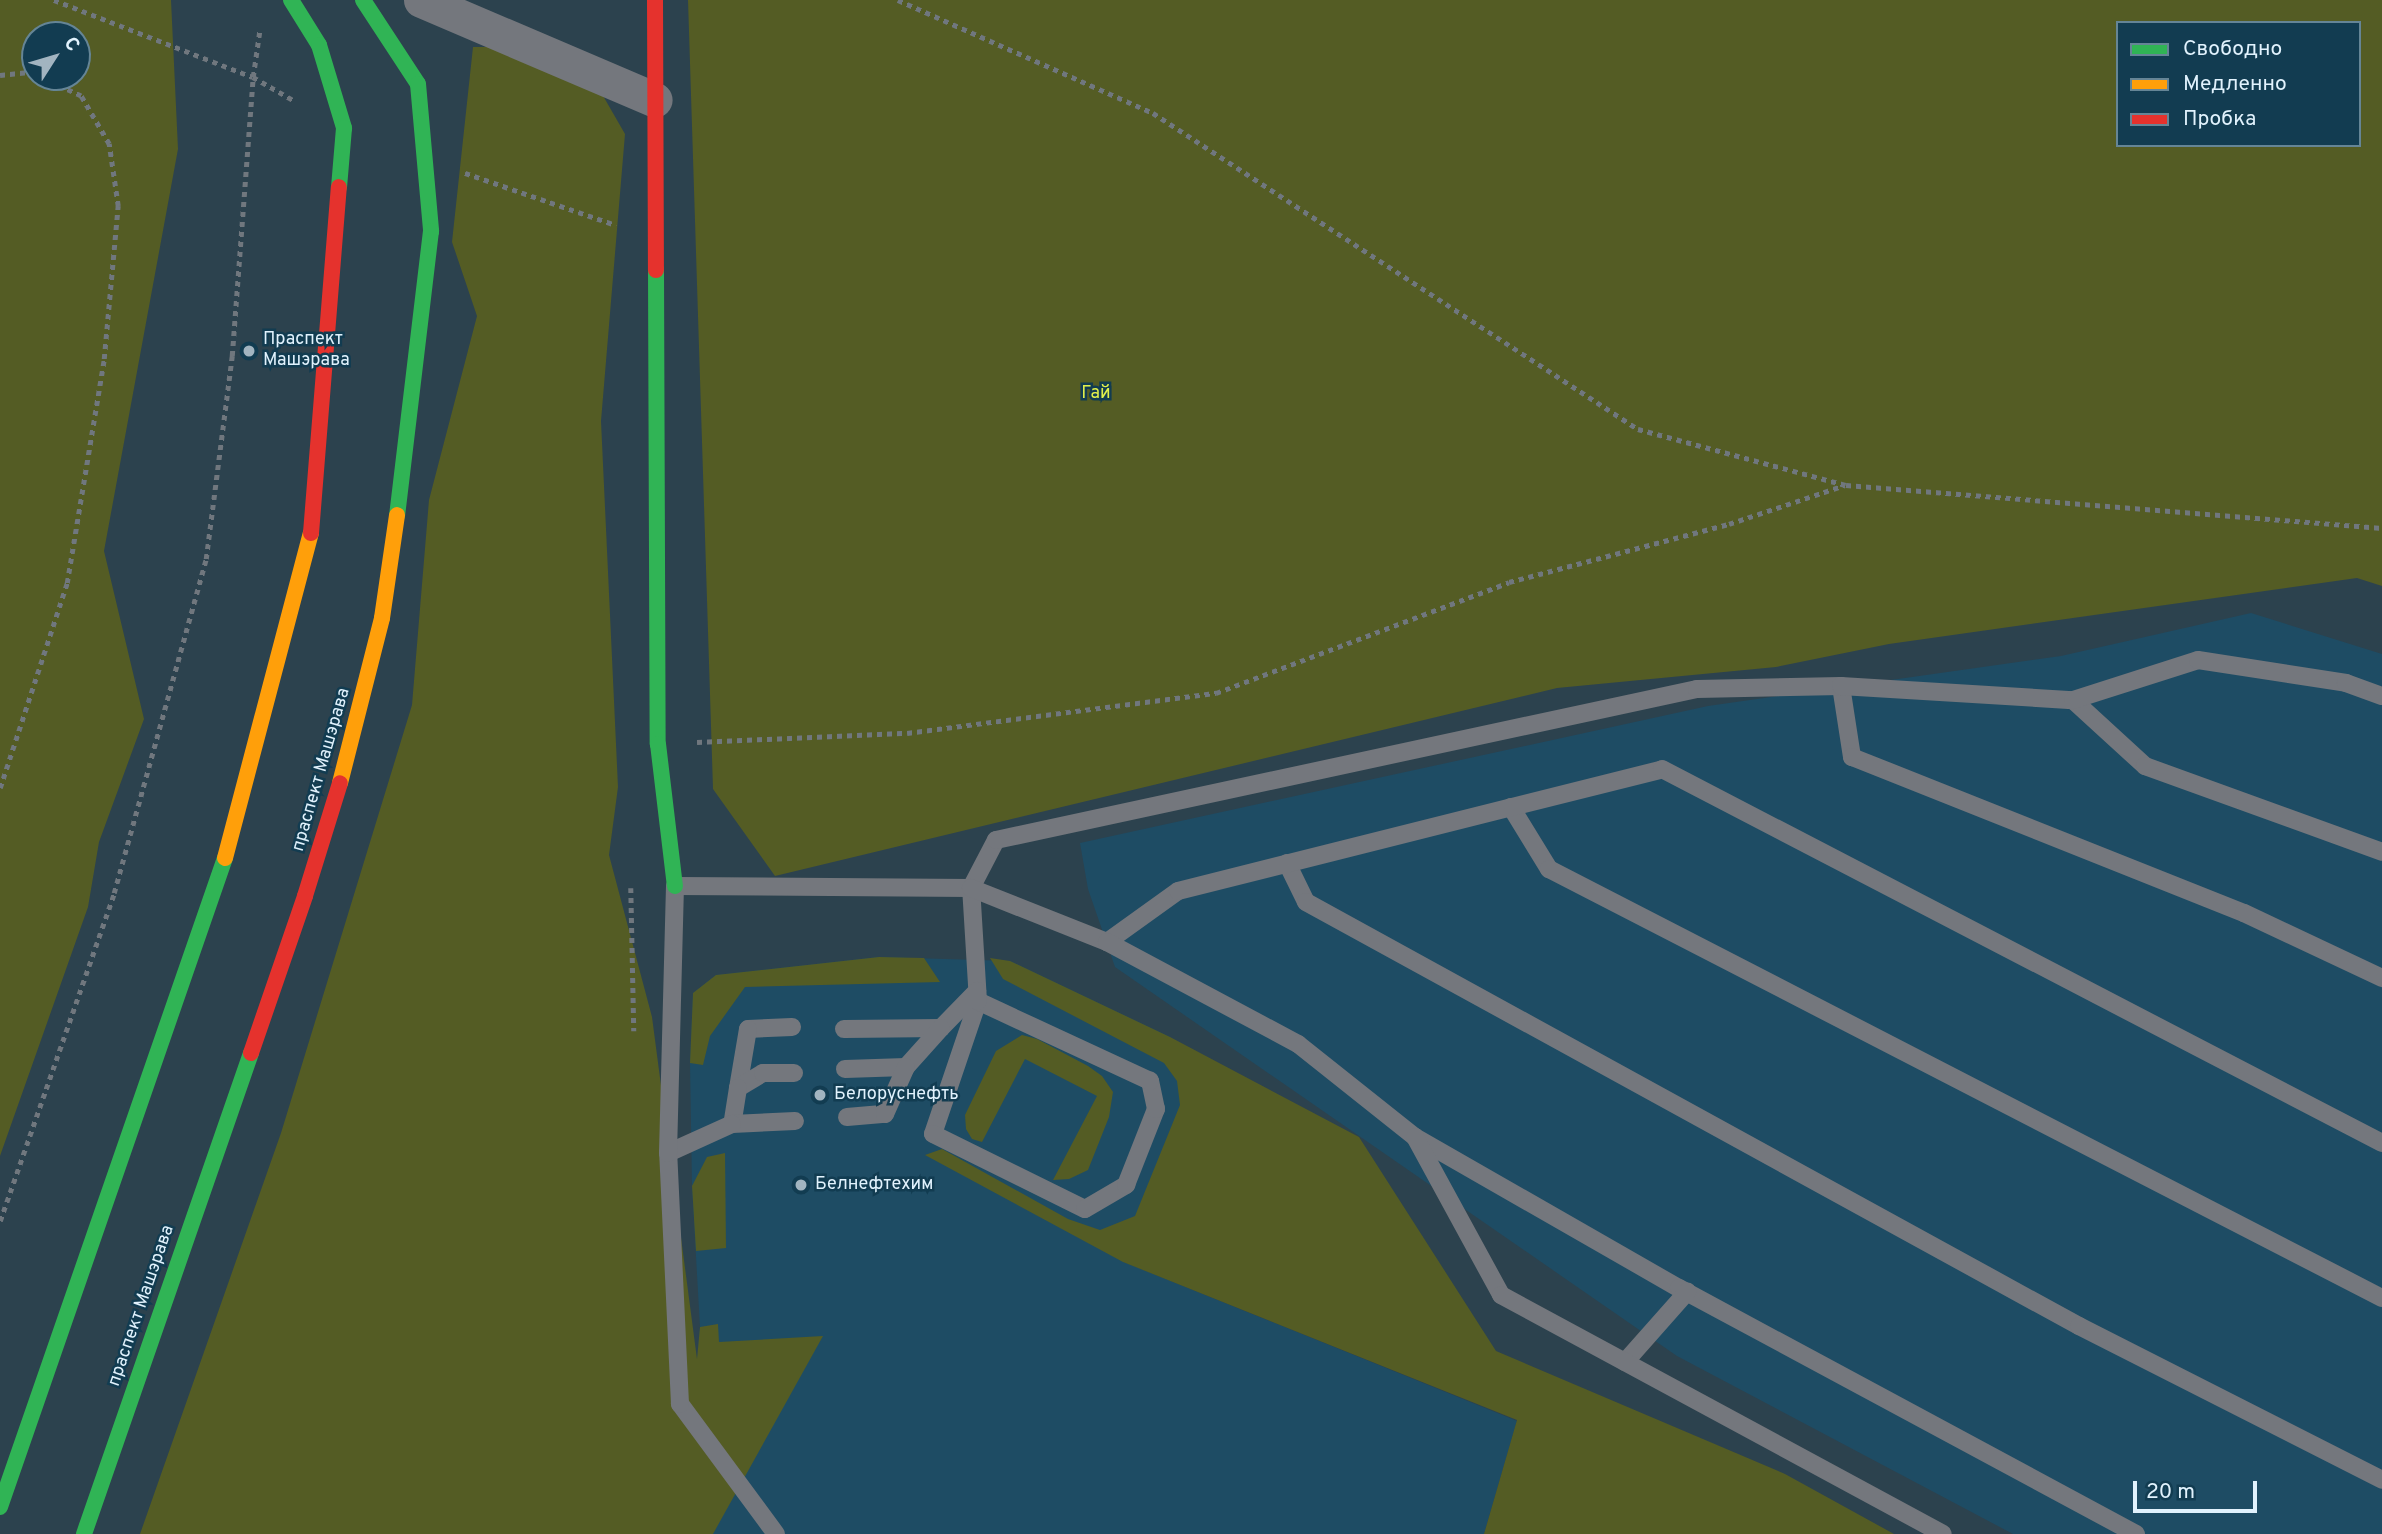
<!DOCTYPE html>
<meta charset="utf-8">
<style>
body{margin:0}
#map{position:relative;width:2382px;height:1534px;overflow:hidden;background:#2c424e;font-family:Overpass,sans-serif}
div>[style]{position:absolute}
.built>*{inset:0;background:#1e4c64}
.green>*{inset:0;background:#545c24}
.path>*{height:4.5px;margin-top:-2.25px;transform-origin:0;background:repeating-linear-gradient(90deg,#70777e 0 5px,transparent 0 10px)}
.lane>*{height:18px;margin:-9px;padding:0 9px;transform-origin:9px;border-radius:9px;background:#74777d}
.street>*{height:35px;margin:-17.5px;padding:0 17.5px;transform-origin:17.5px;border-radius:17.5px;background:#74777d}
.fast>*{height:16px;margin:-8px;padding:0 8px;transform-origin:8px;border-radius:8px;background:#30b455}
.slow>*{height:16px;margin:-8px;padding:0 8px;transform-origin:8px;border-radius:8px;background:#ff9f0a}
.jam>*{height:16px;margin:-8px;padding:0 8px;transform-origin:8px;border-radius:8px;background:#e5322d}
.dots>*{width:19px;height:19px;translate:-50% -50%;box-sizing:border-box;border:4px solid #123c51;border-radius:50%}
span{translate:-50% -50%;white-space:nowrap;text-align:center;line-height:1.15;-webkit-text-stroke:5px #123c51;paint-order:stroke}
.poi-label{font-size:18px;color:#e1f2fd}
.left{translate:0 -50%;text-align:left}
.park-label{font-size:18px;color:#e1f04b}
.street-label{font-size:18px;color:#e1f2fd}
.legend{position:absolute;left:2116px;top:21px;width:245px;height:126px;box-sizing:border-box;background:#123c51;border:2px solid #658596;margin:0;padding:9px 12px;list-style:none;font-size:21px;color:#e1f2fd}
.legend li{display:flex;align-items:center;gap:14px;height:35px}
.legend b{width:35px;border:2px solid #658596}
.north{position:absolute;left:21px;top:21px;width:70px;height:70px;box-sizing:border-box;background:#123c51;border:2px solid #658596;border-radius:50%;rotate:53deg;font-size:19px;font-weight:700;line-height:28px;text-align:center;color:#e1f2fd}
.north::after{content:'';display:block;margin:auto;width:24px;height:32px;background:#a2b4c0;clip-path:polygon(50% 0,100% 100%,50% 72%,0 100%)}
.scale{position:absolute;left:2133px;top:1481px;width:124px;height:32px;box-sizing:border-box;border:4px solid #e1f2fd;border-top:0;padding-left:9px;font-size:21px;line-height:24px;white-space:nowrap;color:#e1f2fd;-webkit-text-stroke:5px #123c51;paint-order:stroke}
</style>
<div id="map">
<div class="built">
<div style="clip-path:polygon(2251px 613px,2382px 654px,2382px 1534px,2013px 1534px,1677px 1356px,1115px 967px,1088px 889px,1080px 843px,1708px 706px,2061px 656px)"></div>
<div style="clip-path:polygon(879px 957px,1010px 961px,1170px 1037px,1197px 1093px,1124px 1262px,1517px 1421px,1484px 1534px,713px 1534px,697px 1363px,700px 1327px,692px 1186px,690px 1063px,693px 993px,716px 975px)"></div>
</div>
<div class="green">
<div style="clip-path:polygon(evenodd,0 0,171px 0,178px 149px,104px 551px,144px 719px,99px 842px,88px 907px,0 1156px,0 0,35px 35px,77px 35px,77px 77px,35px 77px,35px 35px)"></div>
<div style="clip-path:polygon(evenodd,688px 0,2382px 0,2382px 586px,2357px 578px,1889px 644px,1776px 667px,1557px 688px,775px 876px,713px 789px,688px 0,2118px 23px,2359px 23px,2359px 145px,2118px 145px,2118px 23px)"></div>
<div style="clip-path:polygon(473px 47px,575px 47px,625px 134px,601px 421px,618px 787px,609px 855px,652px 1017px,697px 1359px,700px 1327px,718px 1324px,719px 1342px,823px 1336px,713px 1534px,140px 1534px,281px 1133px,412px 705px,429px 500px,477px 316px,452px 242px)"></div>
<div style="clip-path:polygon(879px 957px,924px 958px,940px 982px,745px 987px,710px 1036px,703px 1065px,690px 1063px,693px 993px,716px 975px)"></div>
<div style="clip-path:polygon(990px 958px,1010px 961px,1170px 1037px,1359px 1137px,1496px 1351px,1785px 1474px,1894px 1534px,1484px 1534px,1517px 1420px,1123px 1262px,925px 1155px,942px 1149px,1068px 1219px,1100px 1230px,1135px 1216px,1180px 1105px,1177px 1081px,1164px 1063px,1003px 979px)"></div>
<div style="clip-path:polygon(1022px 1035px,1037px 1039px,1088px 1066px,1102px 1076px,1113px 1092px,1109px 1117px,1088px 1170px,1069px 1179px,1053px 1180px,1097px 1096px,1025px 1059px,982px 1142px,972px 1139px,966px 1129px,965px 1115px,996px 1051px)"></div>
<div style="clip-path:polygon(725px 1153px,726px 1248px,696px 1251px,692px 1186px,707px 1157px)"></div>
</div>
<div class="path">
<div style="left:54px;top:0;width:213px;rotate:21.2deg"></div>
<div style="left:253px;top:77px;width:46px;rotate:29.9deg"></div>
<div style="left:898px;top:0;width:279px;rotate:23.9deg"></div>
<div style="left:1153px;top:113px;width:579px;rotate:33.09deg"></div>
<div style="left:1638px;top:429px;width:215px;rotate:15.1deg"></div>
<div style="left:1846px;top:485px;width:538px;rotate:4.59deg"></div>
<div style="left:0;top:75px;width:29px;rotate:-6deg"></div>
<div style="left:29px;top:72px;width:7px;rotate:27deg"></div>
<div style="left:465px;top:173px;width:160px;rotate:19deg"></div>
<div style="left:697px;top:742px;width:210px;rotate:-2.5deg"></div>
<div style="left:907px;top:733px;width:312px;rotate:-7.4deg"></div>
<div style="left:1216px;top:693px;width:313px;rotate:-20.7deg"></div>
<div style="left:1509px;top:582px;width:228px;rotate:-14.8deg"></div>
<div style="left:1729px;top:524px;width:122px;rotate:-18.6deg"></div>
<div style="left:0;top:788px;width:216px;rotate:-71.9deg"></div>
<div style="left:67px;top:583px;width:227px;rotate:-80.6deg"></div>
<div style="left:104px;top:359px;width:154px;rotate:-84.8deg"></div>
<div style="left:118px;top:206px;width:63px;rotate:-98.3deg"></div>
<div style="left:109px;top:144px;width:56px;rotate:-120.3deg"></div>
<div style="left:81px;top:96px;width:45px;rotate:-155.1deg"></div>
<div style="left:631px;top:888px;width:143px;rotate:88.8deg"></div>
<div style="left:0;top:1221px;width:347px;rotate:-70.8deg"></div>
<div style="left:114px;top:893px;width:346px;rotate:-74.6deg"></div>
<div style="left:206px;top:559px;width:205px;rotate:-82.7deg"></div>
<div style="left:232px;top:356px;width:280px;rotate:-85.7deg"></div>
<div style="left:253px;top:77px;width:49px;rotate:-81.9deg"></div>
</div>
<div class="lane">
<div style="left:1841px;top:686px;width:72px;rotate:81.2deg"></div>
<div style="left:1852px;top:757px;width:422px;rotate:21.7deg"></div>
<div style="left:2244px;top:913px;width:153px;rotate:25.2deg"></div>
<div style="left:2073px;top:700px;width:98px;rotate:42.5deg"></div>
<div style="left:2145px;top:766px;width:252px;rotate:19.9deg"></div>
<div style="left:1511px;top:807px;width:73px;rotate:58.5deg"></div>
<div style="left:1549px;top:869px;width:937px;rotate:27.25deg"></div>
<div style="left:1287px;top:863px;width:43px;rotate:64deg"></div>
<div style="left:1306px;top:902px;width:882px;rotate:28.75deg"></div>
<div style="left:2079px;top:1326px;width:340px;rotate:26.9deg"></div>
<div style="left:1107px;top:942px;width:87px;rotate:-35.7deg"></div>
<div style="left:1178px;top:891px;width:499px;rotate:-14.1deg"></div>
<div style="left:1662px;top:769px;width:811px;rotate:27.45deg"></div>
<div style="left:978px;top:1001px;width:140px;rotate:108.7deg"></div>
<div style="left:933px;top:1134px;width:169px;rotate:26.3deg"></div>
<div style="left:1085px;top:1209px;width:48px;rotate:-30.3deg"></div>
<div style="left:1126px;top:1185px;width:82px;rotate:-68.5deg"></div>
<div style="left:1156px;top:1109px;width:29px;rotate:-102deg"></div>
<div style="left:1150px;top:1081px;width:190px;rotate:-155.1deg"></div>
<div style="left:978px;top:1001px;width:113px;rotate:-93.5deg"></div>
<div style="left:971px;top:888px;width:54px;rotate:-62.5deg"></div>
<div style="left:996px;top:840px;width:717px;rotate:-12.16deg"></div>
<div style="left:1697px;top:689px;width:144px;rotate:-1.2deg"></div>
<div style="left:1841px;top:686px;width:232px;rotate:3.5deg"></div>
<div style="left:2073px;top:700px;width:131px;rotate:-17.7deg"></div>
<div style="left:2198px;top:660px;width:150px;rotate:8.8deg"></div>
<div style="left:2346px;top:683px;width:38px;rotate:20deg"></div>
<div style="left:792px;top:1027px;width:44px;rotate:177.4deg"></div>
<div style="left:748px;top:1029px;width:60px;rotate:99.6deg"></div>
<div style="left:738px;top:1088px;width:29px;rotate:-31deg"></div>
<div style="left:763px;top:1073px;width:31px"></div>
<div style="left:844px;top:1029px;width:97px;rotate:-0.6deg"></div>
<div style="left:941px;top:1028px;width:52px;rotate:-45.8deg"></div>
<div style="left:845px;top:1069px;width:61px;rotate:-1.9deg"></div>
<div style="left:906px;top:1067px;width:52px;rotate:-48.1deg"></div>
<div style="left:738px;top:1088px;width:36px;rotate:99deg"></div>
<div style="left:732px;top:1124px;width:63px;rotate:-2.7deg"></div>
<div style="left:847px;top:1117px;width:38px;rotate:-5deg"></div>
<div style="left:885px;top:1114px;width:51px;rotate:-65.9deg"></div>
<div style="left:1415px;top:1137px;width:304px;rotate:29.8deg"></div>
<div style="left:1679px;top:1288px;width:519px;rotate:28.29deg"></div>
<div style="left:668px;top:1153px;width:70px;rotate:-24.4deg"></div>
<div style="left:1625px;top:1362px;width:94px;rotate:-48.5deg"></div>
<div style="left:776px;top:1534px;width:162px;rotate:-126.4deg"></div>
<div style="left:680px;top:1404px;width:251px;rotate:-92.7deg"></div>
<div style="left:668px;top:1153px;width:267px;rotate:-88.5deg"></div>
<div style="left:675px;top:886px;width:296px;rotate:0.4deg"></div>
<div style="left:971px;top:888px;width:146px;rotate:21.7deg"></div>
<div style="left:1107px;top:942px;width:217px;rotate:28.1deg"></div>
<div style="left:1298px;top:1044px;width:149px;rotate:38.5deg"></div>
<div style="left:1415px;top:1137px;width:180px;rotate:61.4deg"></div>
<div style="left:1501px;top:1295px;width:502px;rotate:28.4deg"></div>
</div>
<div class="street">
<div style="left:421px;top:0;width:254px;rotate:23.1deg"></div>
</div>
<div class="fast">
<div style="left:291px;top:0;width:53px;rotate:58.1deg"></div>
<div style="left:319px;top:45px;width:87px;rotate:73.2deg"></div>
<div style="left:344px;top:128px;width:59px;rotate:94.8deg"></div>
<div style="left:363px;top:0;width:100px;rotate:56.8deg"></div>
<div style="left:418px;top:84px;width:148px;rotate:84.9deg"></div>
<div style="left:431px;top:231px;width:286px;rotate:96.8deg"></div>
<div style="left:656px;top:270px;width:474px;rotate:89.8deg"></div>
<div style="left:658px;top:744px;width:143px;rotate:83.2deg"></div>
<div style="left:0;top:1507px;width:687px;rotate:-70.88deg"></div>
<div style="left:84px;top:1534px;width:509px;rotate:-70.85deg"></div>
</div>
<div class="slow">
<div style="left:340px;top:783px;width:170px;rotate:-75.7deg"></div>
<div style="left:382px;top:618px;width:104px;rotate:-81.7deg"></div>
<div style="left:225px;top:858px;width:336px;rotate:-75.2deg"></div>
</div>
<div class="jam">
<div style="left:655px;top:0;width:270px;rotate:89.8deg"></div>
<div style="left:311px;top:533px;width:347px;rotate:-85.4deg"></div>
<div style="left:251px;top:1053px;width:166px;rotate:-71deg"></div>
<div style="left:305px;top:896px;width:118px;rotate:-72.8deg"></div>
</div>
<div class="dots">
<div style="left:249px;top:351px;background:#a2b4c0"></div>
<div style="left:820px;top:1095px;background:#a2b4c0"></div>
<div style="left:801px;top:1185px;background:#a2b4c0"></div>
</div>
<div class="poi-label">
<span class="left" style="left:263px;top:351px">Праспект<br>Машэрава</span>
<span class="left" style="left:834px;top:1095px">Белоруснефть</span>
<span class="left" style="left:815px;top:1185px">Белнефтехим</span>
</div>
<div class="park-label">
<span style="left:1096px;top:394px">Гай</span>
</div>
<div class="street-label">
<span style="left:322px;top:770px;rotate:-74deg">праспект Машэрава</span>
<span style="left:142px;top:1306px;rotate:-71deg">праспект Машэрава</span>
</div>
<ul class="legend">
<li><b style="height:9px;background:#30b455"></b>Свободно</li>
<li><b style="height:9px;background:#ff9f0a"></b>Медленно</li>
<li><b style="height:9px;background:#e5322d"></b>Пробка</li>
</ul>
<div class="north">С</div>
<div class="scale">20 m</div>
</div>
